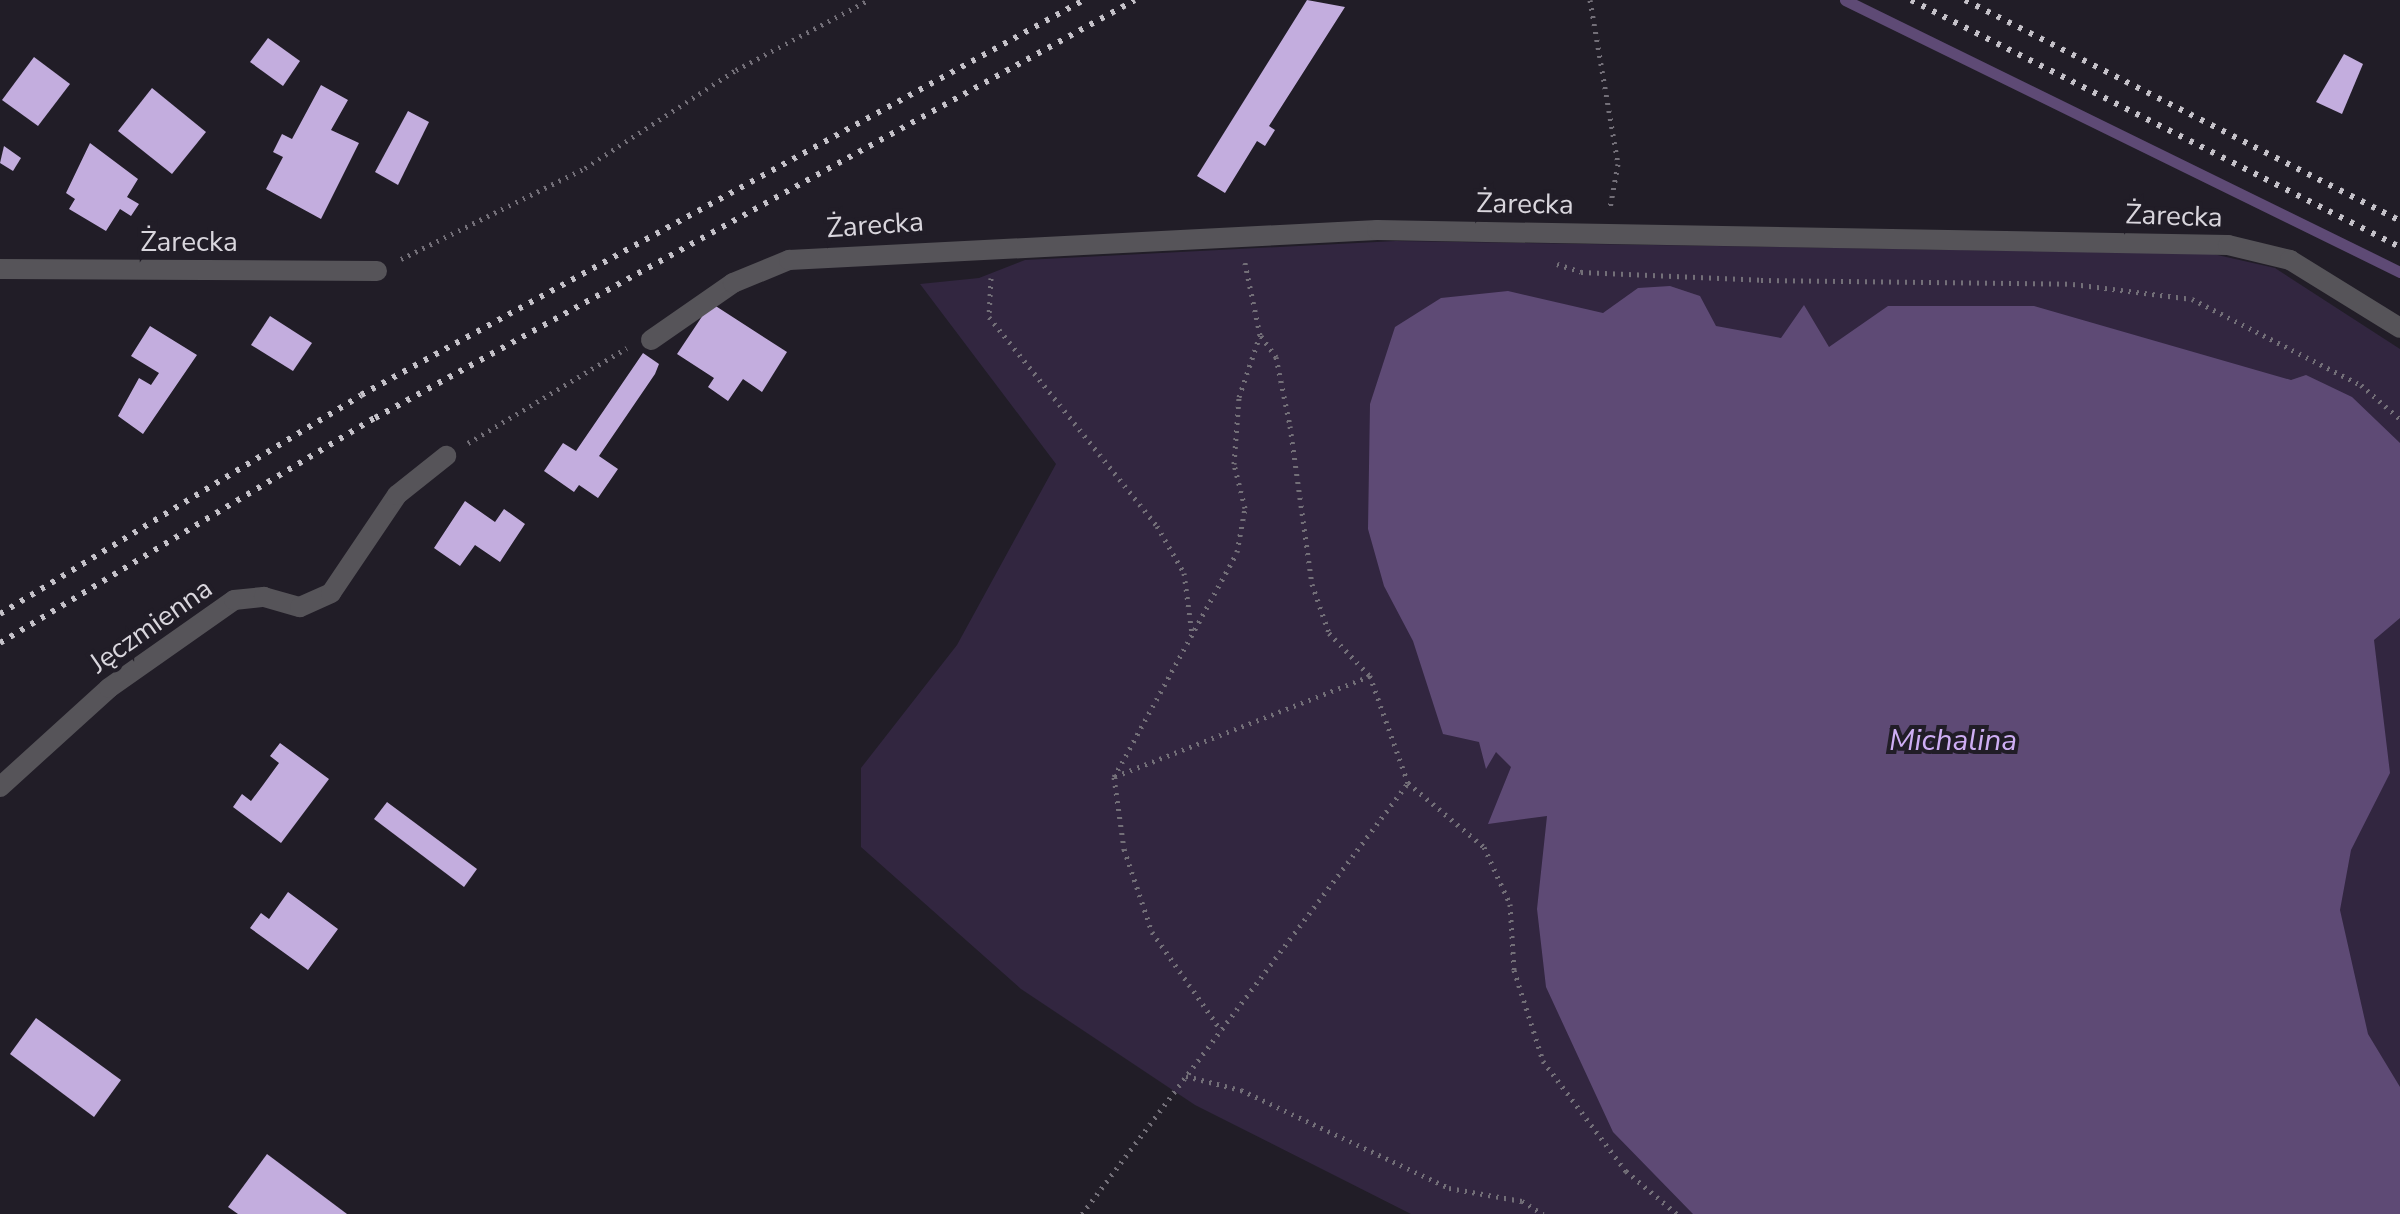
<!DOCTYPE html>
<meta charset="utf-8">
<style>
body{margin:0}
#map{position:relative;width:2400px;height:1214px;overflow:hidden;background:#211d27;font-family:"Nunito Sans",sans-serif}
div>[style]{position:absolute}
.green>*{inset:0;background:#322640}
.water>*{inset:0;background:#5e4a75}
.stream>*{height:11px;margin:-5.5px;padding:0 5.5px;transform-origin:5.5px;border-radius:5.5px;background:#5e4a75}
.building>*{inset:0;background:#c3adde}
.path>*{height:5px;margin-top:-2.5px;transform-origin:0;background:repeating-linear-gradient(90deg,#736f78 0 2px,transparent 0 8px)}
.minor>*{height:20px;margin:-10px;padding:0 10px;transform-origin:10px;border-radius:10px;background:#565459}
.rail>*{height:6px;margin-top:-3px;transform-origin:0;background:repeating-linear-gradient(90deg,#c5c2c9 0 4px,transparent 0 12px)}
span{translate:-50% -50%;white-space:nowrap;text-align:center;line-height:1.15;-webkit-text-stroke:8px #211d27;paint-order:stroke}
.street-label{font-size:28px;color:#d9d6dd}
.water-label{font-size:30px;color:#ceaef4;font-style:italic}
</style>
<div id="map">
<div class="green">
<div style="clip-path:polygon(1396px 241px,2213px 254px,2275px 268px,2400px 349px,2400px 1214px,1411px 1214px,1195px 1105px,1021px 989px,861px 847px,861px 768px,957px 645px,1056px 464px,920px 284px,979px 278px,1025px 260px)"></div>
</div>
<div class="water">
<div style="clip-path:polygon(1670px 286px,1700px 296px,1716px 326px,1781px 338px,1804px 305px,1829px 347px,1888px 306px,2034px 306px,2291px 380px,2306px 375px,2352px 397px,2400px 443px,2400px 618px,2374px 640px,2390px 773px,2351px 850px,2340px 910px,2368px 1034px,2400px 1087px,2400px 1214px,1693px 1214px,1613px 1132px,1546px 987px,1537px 909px,1547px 816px,1488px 824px,1511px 767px,1496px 752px,1486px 769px,1479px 742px,1443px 734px,1413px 641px,1384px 586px,1368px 529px,1370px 404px,1395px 327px,1441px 298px,1508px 291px,1603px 313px,1638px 288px)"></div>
</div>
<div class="stream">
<div style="left:1845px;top:0;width:618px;rotate:26.11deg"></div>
</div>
<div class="building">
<div style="clip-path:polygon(1307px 0,1345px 7px,1269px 126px,1275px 130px,1265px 146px,1257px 141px,1225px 193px,1197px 176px)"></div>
<div style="clip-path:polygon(268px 38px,300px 61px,283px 86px,250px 62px)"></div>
<div style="clip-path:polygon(2344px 54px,2363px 64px,2342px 114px,2316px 102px)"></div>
<div style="clip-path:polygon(34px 57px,70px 84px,38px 126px,2px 100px)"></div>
<div style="clip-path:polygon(321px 85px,348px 100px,331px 130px,359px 143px,321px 219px,266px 189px,283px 157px,273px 152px,282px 134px,292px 139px)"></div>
<div style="clip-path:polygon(152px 88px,206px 132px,172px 174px,118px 131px)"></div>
<div style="clip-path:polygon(408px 111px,429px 122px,398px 185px,375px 172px)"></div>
<div style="clip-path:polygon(90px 143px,138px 179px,127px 197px,139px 204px,131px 216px,120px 209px,106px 231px,69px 209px,75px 199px,66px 193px)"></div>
<div style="clip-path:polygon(4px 146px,21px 158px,13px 171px,0 163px)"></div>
<div style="clip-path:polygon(711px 303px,787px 352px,762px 392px,743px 379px,728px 401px,708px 387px,714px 378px,677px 354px)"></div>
<div style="clip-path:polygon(270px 316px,312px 343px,293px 371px,251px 345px)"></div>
<div style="clip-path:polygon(150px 326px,197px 355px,143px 434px,118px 416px,139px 378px,151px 385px,159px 373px,131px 356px)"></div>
<div style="clip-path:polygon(643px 353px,659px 364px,655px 374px,599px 456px,618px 469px,598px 498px,579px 485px,574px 492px,544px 471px,563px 443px,576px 451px)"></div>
<div style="clip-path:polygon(465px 501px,495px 522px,504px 509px,525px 524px,500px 562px,475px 545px,460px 566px,434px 548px)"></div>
<div style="clip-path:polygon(280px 743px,329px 779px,281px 843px,233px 807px,242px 794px,251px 801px,263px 785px,279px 763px,270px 756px)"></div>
<div style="clip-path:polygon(387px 802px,477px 869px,464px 887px,374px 819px)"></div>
<div style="clip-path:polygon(288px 892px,338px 929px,308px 970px,250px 928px,261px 913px,269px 919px)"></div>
<div style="clip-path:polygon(36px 1018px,121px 1080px,94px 1117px,10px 1054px)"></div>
<div style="clip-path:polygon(267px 1154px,347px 1214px,238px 1214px,228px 1207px)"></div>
</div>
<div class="path">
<div style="left:1590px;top:0;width:166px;rotate:80.3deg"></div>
<div style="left:1618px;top:164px;width:45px;rotate:100.3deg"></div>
<div style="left:401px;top:259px;width:205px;rotate:-26.3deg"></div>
<div style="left:585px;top:168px;width:180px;rotate:-33deg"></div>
<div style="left:736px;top:70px;width:150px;rotate:-27.8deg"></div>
<div style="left:1557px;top:264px;width:25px;rotate:18deg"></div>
<div style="left:1581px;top:272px;width:180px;rotate:2.5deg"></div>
<div style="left:1761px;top:280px;width:312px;rotate:0.7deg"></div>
<div style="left:2073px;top:284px;width:120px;rotate:7.2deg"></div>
<div style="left:2192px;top:299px;width:190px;rotate:27deg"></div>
<div style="left:2361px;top:385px;width:52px;rotate:41.1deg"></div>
<div style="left:991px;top:278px;width:39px;rotate:93deg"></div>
<div style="left:989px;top:317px;width:268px;rotate:51.2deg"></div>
<div style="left:1157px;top:526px;width:54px;rotate:60.1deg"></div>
<div style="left:1184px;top:573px;width:62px;rotate:82.5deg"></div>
<div style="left:1261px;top:336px;width:26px;rotate:54deg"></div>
<div style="left:1276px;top:357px;width:70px;rotate:78.5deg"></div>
<div style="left:1290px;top:426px;width:160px;rotate:82.1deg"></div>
<div style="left:1312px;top:584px;width:52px;rotate:70.9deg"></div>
<div style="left:1329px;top:633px;width:59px;rotate:46.4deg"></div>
<div style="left:468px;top:443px;width:185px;rotate:-30.9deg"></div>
<div style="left:1114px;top:777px;width:73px;rotate:82.1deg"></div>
<div style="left:1124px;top:849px;width:88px;rotate:71.4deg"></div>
<div style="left:1152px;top:932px;width:120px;rotate:54.9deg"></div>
<div style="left:1408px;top:783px;width:99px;rotate:40.1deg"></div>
<div style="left:1484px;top:847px;width:63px;rotate:65.5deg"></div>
<div style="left:1510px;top:904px;width:66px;rotate:86.5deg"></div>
<div style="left:1514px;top:970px;width:96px;rotate:72.3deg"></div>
<div style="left:1543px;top:1061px;width:138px;rotate:53deg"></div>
<div style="left:1626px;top:1171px;width:67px;rotate:40.1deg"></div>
<div style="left:1186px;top:1076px;width:57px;rotate:14.3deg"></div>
<div style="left:1241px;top:1090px;width:230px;rotate:25.2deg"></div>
<div style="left:1449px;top:1188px;width:74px;rotate:10.1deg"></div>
<div style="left:1522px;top:1201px;width:25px;rotate:32deg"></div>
<div style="left:1082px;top:1214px;width:540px;rotate:-52.9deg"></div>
<div style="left:1408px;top:783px;width:114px;rotate:-109.6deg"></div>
<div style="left:1370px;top:676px;width:275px;rotate:158.5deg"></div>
<div style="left:1114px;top:777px;width:256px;rotate:-61.3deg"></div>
<div style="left:1237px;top:552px;width:45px;rotate:-79.7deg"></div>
<div style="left:1245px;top:508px;width:45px;rotate:-104deg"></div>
<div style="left:1234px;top:464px;width:67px;rotate:-85.7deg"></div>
<div style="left:1239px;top:397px;width:65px;rotate:-71.3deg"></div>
<div style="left:1260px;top:335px;width:74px;rotate:-101.8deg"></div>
</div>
<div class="minor">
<div style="left:0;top:269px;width:377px;rotate:0.3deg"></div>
<div style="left:651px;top:340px;width:100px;rotate:-34.8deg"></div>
<div style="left:733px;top:283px;width:61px;rotate:-22.3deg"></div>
<div style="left:789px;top:260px;width:589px;rotate:-2.92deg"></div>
<div style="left:1377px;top:230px;width:851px;rotate:1.01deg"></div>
<div style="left:2228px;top:245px;width:64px;rotate:13.6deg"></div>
<div style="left:2290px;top:260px;width:129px;rotate:31.7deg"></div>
<div style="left:0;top:787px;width:147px;rotate:-42.2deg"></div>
<div style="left:109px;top:688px;width:153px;rotate:-35.1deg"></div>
<div style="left:234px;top:600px;width:30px;rotate:-6deg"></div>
<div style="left:264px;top:597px;width:37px;rotate:16deg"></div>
<div style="left:300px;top:607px;width:34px;rotate:-24deg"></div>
<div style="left:331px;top:593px;width:118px;rotate:-56deg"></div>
<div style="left:397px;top:495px;width:63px;rotate:-38.5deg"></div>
</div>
<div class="rail">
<div style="left:1911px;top:0;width:548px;rotate:26.8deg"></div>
<div style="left:1965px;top:0;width:488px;rotate:26.9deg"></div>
<div style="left:0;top:614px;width:422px;rotate:-31.2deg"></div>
<div style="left:361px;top:395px;width:824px;rotate:-28.65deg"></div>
<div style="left:0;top:643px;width:437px;rotate:-31deg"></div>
<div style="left:375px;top:418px;width:867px;rotate:-28.81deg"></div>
</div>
<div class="street-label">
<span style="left:1525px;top:204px;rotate:1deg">Żarecka</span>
<span style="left:2174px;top:216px;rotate:2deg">Żarecka</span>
<span style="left:875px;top:225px;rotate:-4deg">Żarecka</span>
<span style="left:189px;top:242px">Żarecka</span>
<span style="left:151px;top:626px;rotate:-35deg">Jęczmienna</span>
</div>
<div class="water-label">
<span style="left:1953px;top:741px">Michalina</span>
</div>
</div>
